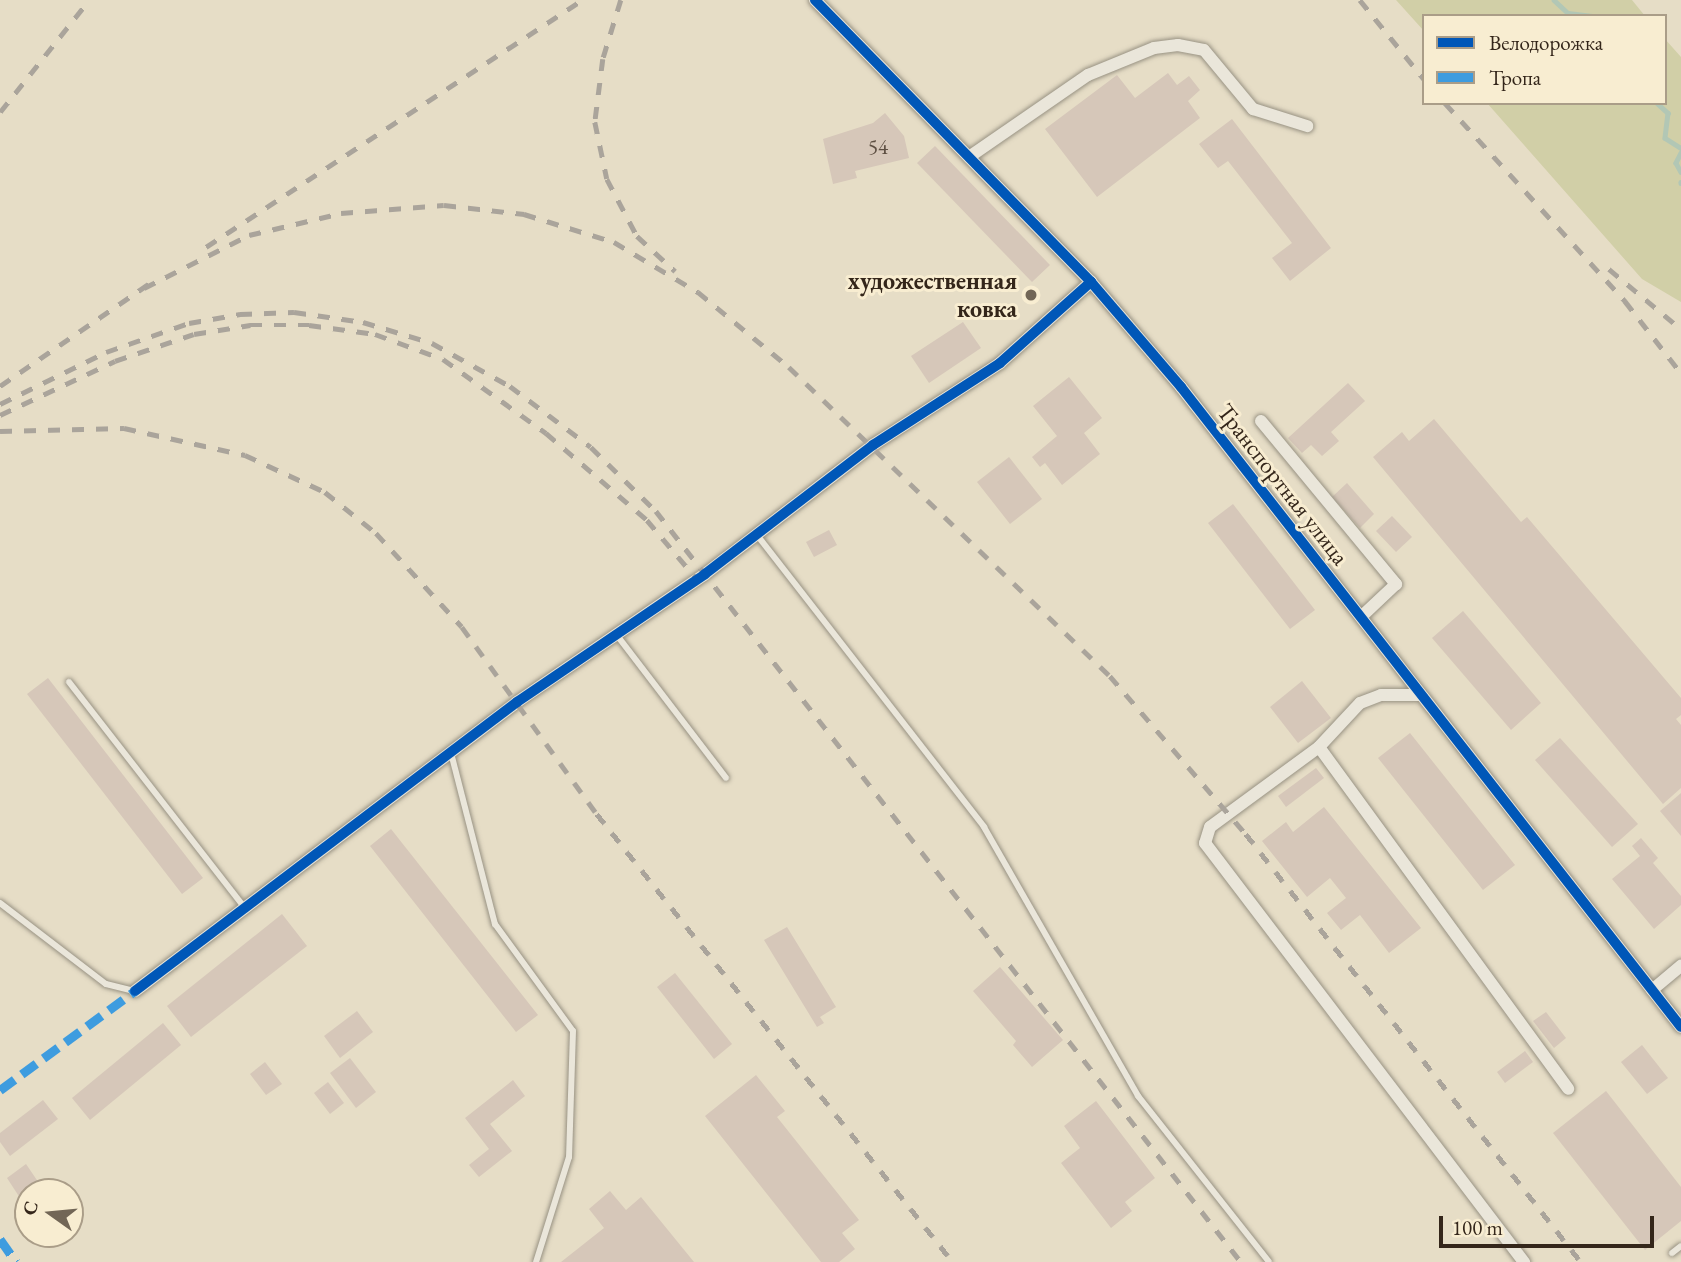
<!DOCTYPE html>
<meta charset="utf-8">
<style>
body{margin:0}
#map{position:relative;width:1681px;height:1262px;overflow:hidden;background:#e6ddc6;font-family:"EB Garamond",serif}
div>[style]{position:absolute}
.green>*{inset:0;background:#d1cfa7}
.stream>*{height:4.5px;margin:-2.25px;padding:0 2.25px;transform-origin:2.25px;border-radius:2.25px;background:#b2c7b5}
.building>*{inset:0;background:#d6c7b9}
.roads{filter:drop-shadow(0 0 2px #989283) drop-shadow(0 0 2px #989283)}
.service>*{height:6px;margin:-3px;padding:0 3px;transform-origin:3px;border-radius:3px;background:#eae6da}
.minor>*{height:12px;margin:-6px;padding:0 6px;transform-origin:6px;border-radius:6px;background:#eae6da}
.rail>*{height:4.5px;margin-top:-2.25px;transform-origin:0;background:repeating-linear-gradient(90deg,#aaa49b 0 12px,transparent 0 24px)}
.quiet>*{height:9px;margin-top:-4.5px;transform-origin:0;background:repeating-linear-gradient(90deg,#3e9cdf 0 18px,transparent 0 27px)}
.cycleway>*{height:10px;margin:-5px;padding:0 5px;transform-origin:5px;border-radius:5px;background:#0057b8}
.dots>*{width:19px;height:19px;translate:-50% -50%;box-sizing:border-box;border:4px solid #f8edd1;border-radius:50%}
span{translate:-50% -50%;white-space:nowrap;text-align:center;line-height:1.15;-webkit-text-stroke:6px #f8edd1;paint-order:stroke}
.number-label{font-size:21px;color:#5d4f42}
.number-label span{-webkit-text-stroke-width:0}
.poi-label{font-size:24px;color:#34261a;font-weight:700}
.right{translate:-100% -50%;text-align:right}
.street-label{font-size:24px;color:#34261a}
.legend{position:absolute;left:1422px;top:14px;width:245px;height:91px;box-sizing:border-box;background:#f8edd1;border:2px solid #aa9d88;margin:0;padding:9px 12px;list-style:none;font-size:21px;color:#34261a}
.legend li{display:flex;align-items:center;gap:14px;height:35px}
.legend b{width:35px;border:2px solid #aa9d88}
.north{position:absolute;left:14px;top:1178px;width:70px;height:70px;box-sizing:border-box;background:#f8edd1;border:2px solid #aa9d88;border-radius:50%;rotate:285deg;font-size:19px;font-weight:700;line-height:28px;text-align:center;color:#34261a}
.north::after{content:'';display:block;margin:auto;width:24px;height:32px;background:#726656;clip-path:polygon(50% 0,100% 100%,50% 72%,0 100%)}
.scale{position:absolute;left:1439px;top:1216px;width:215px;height:32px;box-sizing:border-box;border:4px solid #34261a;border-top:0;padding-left:9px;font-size:21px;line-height:24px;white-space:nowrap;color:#34261a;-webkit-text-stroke:5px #f8edd1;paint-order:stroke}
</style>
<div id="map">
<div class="green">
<div style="clip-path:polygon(1396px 0,1632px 0,1645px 16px,1424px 16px,1424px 31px)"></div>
<div style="clip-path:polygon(1665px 39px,1681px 57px,1681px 302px,1642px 279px,1487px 103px,1665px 103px)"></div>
</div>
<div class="stream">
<div style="left:1554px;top:0;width:19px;rotate:43deg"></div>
<div style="left:1568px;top:13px;width:24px;rotate:7deg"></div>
<div style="left:1657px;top:103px;width:15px;rotate:42deg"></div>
<div style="left:1668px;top:113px;width:25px;rotate:97deg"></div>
<div style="left:1665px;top:138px;width:19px;rotate:32deg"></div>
<div style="left:1681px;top:153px;width:11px;rotate:117deg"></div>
<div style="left:1676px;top:163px;width:10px;rotate:61deg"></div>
<div style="left:1681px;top:182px;width:1px;rotate:90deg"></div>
</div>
<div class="building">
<div style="clip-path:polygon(1168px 73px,1177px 85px,1189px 76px,1200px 90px,1188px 101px,1200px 118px,1097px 197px,1045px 129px,1117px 75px,1135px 98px)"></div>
<div style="clip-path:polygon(885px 113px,904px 136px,909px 158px,855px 171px,857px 178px,833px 184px,823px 139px,873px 123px)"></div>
<div style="clip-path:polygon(1232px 119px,1331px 248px,1290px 281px,1272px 258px,1292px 243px,1228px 161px,1218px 168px,1199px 144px)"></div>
<div style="clip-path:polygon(935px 146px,1050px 265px,1032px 282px,917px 163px)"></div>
<div style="clip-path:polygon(963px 322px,981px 348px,929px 383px,911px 356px)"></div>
<div style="clip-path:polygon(1069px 377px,1102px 418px,1084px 433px,1100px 454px,1062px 485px,1045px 463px,1040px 467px,1032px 457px,1057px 436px,1033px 406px)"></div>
<div style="clip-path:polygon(1348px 383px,1365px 401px,1331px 432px,1339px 441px,1322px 456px,1311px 445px,1302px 453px,1288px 438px)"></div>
<div style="clip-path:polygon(1434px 419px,1521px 522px,1527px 517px,1681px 698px,1681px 715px,1676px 719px,1681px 725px,1681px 788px,1663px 804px,1373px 457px,1402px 432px,1409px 441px)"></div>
<div style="clip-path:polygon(1009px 457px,1042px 499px,1010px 524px,977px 482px)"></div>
<div style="clip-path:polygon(1347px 483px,1374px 514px,1360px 528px,1332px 497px)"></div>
<div style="clip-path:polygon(1233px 504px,1315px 610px,1290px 629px,1208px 523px)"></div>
<div style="clip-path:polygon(1392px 516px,1412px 537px,1396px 552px,1376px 531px)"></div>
<div style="clip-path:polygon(829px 530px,837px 545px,814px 557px,806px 542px)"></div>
<div style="clip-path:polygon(1463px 611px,1541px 703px,1511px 730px,1432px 638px)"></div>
<div style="clip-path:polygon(48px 678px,203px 878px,182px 894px,27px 694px)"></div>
<div style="clip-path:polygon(1302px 681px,1331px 718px,1298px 743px,1270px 707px)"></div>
<div style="clip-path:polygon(1410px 733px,1515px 865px,1483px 890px,1378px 758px)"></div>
<div style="clip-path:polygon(1560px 738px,1638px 824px,1612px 847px,1535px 760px)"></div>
<div style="clip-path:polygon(1316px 768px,1324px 778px,1286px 807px,1278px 796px)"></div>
<div style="clip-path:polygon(1681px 793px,1681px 836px,1660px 811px)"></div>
<div style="clip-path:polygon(1324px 807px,1421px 928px,1389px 953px,1360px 915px,1341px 930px,1327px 913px,1346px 898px,1330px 878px,1307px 897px,1262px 841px,1286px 822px,1293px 832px)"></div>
<div style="clip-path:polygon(391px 829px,538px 1015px,516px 1032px,370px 846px)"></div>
<div style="clip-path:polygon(1641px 838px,1658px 858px,1653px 863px,1681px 896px,1681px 905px,1654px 929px,1612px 879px,1640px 856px,1632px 846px)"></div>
<div style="clip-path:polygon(282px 914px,307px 946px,191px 1037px,167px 1006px)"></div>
<div style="clip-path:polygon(787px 927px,836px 1007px,820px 1017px,824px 1023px,817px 1027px,764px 940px)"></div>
<div style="clip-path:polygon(1000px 967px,1063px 1040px,1032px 1067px,1013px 1045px,1016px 1041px,973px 991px)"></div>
<div style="clip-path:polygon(675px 973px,732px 1044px,714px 1059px,657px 987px)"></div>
<div style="clip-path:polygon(357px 1011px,373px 1032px,340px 1058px,324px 1036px)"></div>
<div style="clip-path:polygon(1546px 1012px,1566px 1038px,1554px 1048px,1533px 1021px)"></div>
<div style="clip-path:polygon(163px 1023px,181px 1045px,90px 1120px,72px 1098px)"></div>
<div style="clip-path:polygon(1642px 1045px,1668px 1078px,1647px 1094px,1621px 1062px)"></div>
<div style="clip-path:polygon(1525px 1051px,1533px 1062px,1505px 1083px,1497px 1072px)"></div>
<div style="clip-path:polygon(350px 1058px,376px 1092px,356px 1108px,330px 1073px)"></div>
<div style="clip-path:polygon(265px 1062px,282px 1084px,266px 1095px,250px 1074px)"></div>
<div style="clip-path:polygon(756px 1075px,785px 1111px,777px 1117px,859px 1220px,842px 1233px,855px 1249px,839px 1262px,821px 1262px,705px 1116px)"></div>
<div style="clip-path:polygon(513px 1080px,525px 1096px,490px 1124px,512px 1151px,479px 1177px,469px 1165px,489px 1149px,465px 1118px)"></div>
<div style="clip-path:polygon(328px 1082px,344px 1103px,330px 1114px,314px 1093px)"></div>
<div style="clip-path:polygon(1606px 1091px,1681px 1187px,1681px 1221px,1645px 1250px,1553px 1133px)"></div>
<div style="clip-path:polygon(43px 1100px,58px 1119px,10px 1156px,0 1142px,0 1133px)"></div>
<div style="clip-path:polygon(1096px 1101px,1155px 1178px,1125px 1202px,1132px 1211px,1111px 1228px,1061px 1163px,1080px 1148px,1064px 1126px)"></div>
<div style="clip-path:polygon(26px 1164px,45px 1192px,28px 1192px,22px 1201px,7px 1178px)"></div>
<div style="clip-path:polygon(610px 1191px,626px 1210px,641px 1197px,694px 1262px,561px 1262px,604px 1228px,589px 1209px)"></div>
</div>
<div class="roads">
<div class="service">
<div style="left:757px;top:535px;width:370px;rotate:52.1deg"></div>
<div style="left:984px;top:827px;width:310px;rotate:60.2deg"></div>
<div style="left:1138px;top:1096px;width:211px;rotate:51.7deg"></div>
<div style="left:616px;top:634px;width:181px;rotate:52.6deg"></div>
<div style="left:69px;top:682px;width:286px;rotate:52.1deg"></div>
<div style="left:451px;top:753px;width:177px;rotate:75.6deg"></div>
<div style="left:495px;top:924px;width:132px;rotate:53.9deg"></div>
<div style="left:573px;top:1031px;width:126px;rotate:91.8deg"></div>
<div style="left:569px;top:1157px;width:110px;rotate:107.4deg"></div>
<div style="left:0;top:903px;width:133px;rotate:37.4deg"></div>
<div style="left:106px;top:984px;width:30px;rotate:14deg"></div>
<div style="left:1672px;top:1253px;width:11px;rotate:-38deg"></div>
</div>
<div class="minor">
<div style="left:815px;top:0;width:395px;rotate:45.6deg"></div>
<div style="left:1091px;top:282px;width:138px;rotate:49.4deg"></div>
<div style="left:1181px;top:387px;width:812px;rotate:52deg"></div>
<div style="left:969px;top:157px;width:145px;rotate:-34.6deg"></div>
<div style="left:1088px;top:75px;width:71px;rotate:-22.2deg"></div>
<div style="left:1154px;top:48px;width:24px;rotate:-7deg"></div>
<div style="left:1178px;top:45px;width:26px;rotate:11deg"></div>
<div style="left:1204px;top:50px;width:77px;rotate:50.3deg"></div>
<div style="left:1253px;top:109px;width:57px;rotate:17.5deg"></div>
<div style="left:1261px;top:421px;width:212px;rotate:50.4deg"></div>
<div style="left:1396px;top:584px;width:48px;rotate:136.7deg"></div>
<div style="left:1421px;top:695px;width:40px;rotate:180deg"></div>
<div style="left:1381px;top:695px;width:22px;rotate:159deg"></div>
<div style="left:1360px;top:703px;width:60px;rotate:133deg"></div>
<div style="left:1319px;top:747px;width:135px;rotate:143.7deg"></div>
<div style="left:1210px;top:827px;width:17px;rotate:107deg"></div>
<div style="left:1205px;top:843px;width:527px;rotate:52.72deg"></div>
<div style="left:1319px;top:747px;width:423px;rotate:53.9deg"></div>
<div style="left:1652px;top:990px;width:38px;rotate:-40deg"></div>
<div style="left:135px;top:991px;width:479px;rotate:-37.1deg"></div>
<div style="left:517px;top:702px;width:227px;rotate:-34.2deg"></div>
<div style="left:705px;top:574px;width:212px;rotate:-37.5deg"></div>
<div style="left:873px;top:445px;width:151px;rotate:-32.8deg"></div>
<div style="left:1000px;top:363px;width:122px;rotate:-41.7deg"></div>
</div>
</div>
<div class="rail">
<div style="left:621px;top:0;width:62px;rotate:107deg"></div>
<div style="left:603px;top:59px;width:64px;rotate:97.2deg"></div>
<div style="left:595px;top:122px;width:58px;rotate:78.1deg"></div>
<div style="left:607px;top:179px;width:64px;rotate:62.2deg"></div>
<div style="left:637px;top:236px;width:52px;rotate:42.6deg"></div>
<div style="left:1360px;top:0;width:102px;rotate:51deg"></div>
<div style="left:1445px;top:103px;width:268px;rotate:47.7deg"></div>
<div style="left:1625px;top:301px;width:91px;rotate:52.1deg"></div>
<div style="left:0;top:112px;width:143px;rotate:-51.5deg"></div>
<div style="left:206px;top:247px;width:450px;rotate:-33.3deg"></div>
<div style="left:1609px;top:269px;width:94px;rotate:39.8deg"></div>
<div style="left:144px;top:288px;width:118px;rotate:-26.8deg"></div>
<div style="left:249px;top:235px;width:95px;rotate:-13.4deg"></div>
<div style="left:341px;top:213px;width:103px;rotate:-4.4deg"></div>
<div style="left:444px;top:205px;width:81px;rotate:6.4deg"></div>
<div style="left:524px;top:214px;width:94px;rotate:17.3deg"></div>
<div style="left:614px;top:242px;width:98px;rotate:30.8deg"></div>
<div style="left:698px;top:292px;width:118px;rotate:39.5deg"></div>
<div style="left:789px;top:367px;width:446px;rotate:43.9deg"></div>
<div style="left:1110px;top:676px;width:208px;rotate:49.3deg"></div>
<div style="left:1246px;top:834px;width:544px;rotate:51.95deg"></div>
<div style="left:0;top:386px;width:182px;rotate:-34.5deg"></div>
<div style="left:0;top:404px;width:118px;rotate:-26.1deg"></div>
<div style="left:106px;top:352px;width:88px;rotate:-19.3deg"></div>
<div style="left:189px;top:323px;width:52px;rotate:-10deg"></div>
<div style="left:240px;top:314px;width:54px;rotate:-2.1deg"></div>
<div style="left:294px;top:312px;width:70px;rotate:8.2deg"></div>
<div style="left:363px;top:322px;width:72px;rotate:16.9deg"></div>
<div style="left:432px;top:343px;width:89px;rotate:28.9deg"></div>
<div style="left:510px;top:386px;width:101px;rotate:37deg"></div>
<div style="left:591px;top:447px;width:91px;rotate:44.6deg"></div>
<div style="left:656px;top:511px;width:952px;rotate:52.08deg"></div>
<div style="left:0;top:415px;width:127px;rotate:-25.2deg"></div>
<div style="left:115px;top:361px;width:83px;rotate:-18.9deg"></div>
<div style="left:194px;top:334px;width:57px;rotate:-9.1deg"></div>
<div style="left:250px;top:325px;width:59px"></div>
<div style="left:309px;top:325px;width:67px;rotate:7.8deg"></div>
<div style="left:375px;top:334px;width:72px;rotate:20.2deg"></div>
<div style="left:443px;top:359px;width:127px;rotate:35.7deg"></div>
<div style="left:546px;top:433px;width:133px;rotate:40.7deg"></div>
<div style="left:647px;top:520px;width:76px;rotate:49.8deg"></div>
<div style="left:0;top:431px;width:124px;rotate:-1.4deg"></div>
<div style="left:124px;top:428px;width:124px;rotate:12.6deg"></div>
<div style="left:245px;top:455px;width:88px;rotate:24.8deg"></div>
<div style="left:325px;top:492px;width:65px;rotate:38.8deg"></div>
<div style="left:376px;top:533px;width:127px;rotate:47.5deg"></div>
<div style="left:462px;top:627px;width:231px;rotate:54.2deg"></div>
<div style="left:597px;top:814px;width:572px;rotate:51.53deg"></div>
</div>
<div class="quiet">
<div style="left:0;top:1090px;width:167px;rotate:-36.3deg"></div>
<div style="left:0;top:1239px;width:28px;rotate:55deg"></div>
</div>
<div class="cycleway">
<div style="left:815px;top:0;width:395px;rotate:45.6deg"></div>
<div style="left:1091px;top:282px;width:138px;rotate:49.4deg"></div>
<div style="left:1181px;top:387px;width:812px;rotate:52deg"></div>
<div style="left:135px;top:991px;width:479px;rotate:-37.1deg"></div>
<div style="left:517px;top:702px;width:227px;rotate:-34.2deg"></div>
<div style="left:705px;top:574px;width:212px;rotate:-37.5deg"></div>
<div style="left:873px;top:445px;width:151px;rotate:-32.8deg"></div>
<div style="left:1000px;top:363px;width:122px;rotate:-41.7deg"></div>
</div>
<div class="dots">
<div style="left:1031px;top:295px;background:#726656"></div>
</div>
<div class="number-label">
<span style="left:878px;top:147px">54</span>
</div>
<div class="poi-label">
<span class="right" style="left:1017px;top:295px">художественная<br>ковка</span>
</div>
<div class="street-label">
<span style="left:1283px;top:484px;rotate:52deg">Транспортная улица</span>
</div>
<ul class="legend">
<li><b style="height:9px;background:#0057b8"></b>Велодорожка</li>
<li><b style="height:9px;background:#3e9cdf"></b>Тропа</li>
</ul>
<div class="north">С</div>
<div class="scale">100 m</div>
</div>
